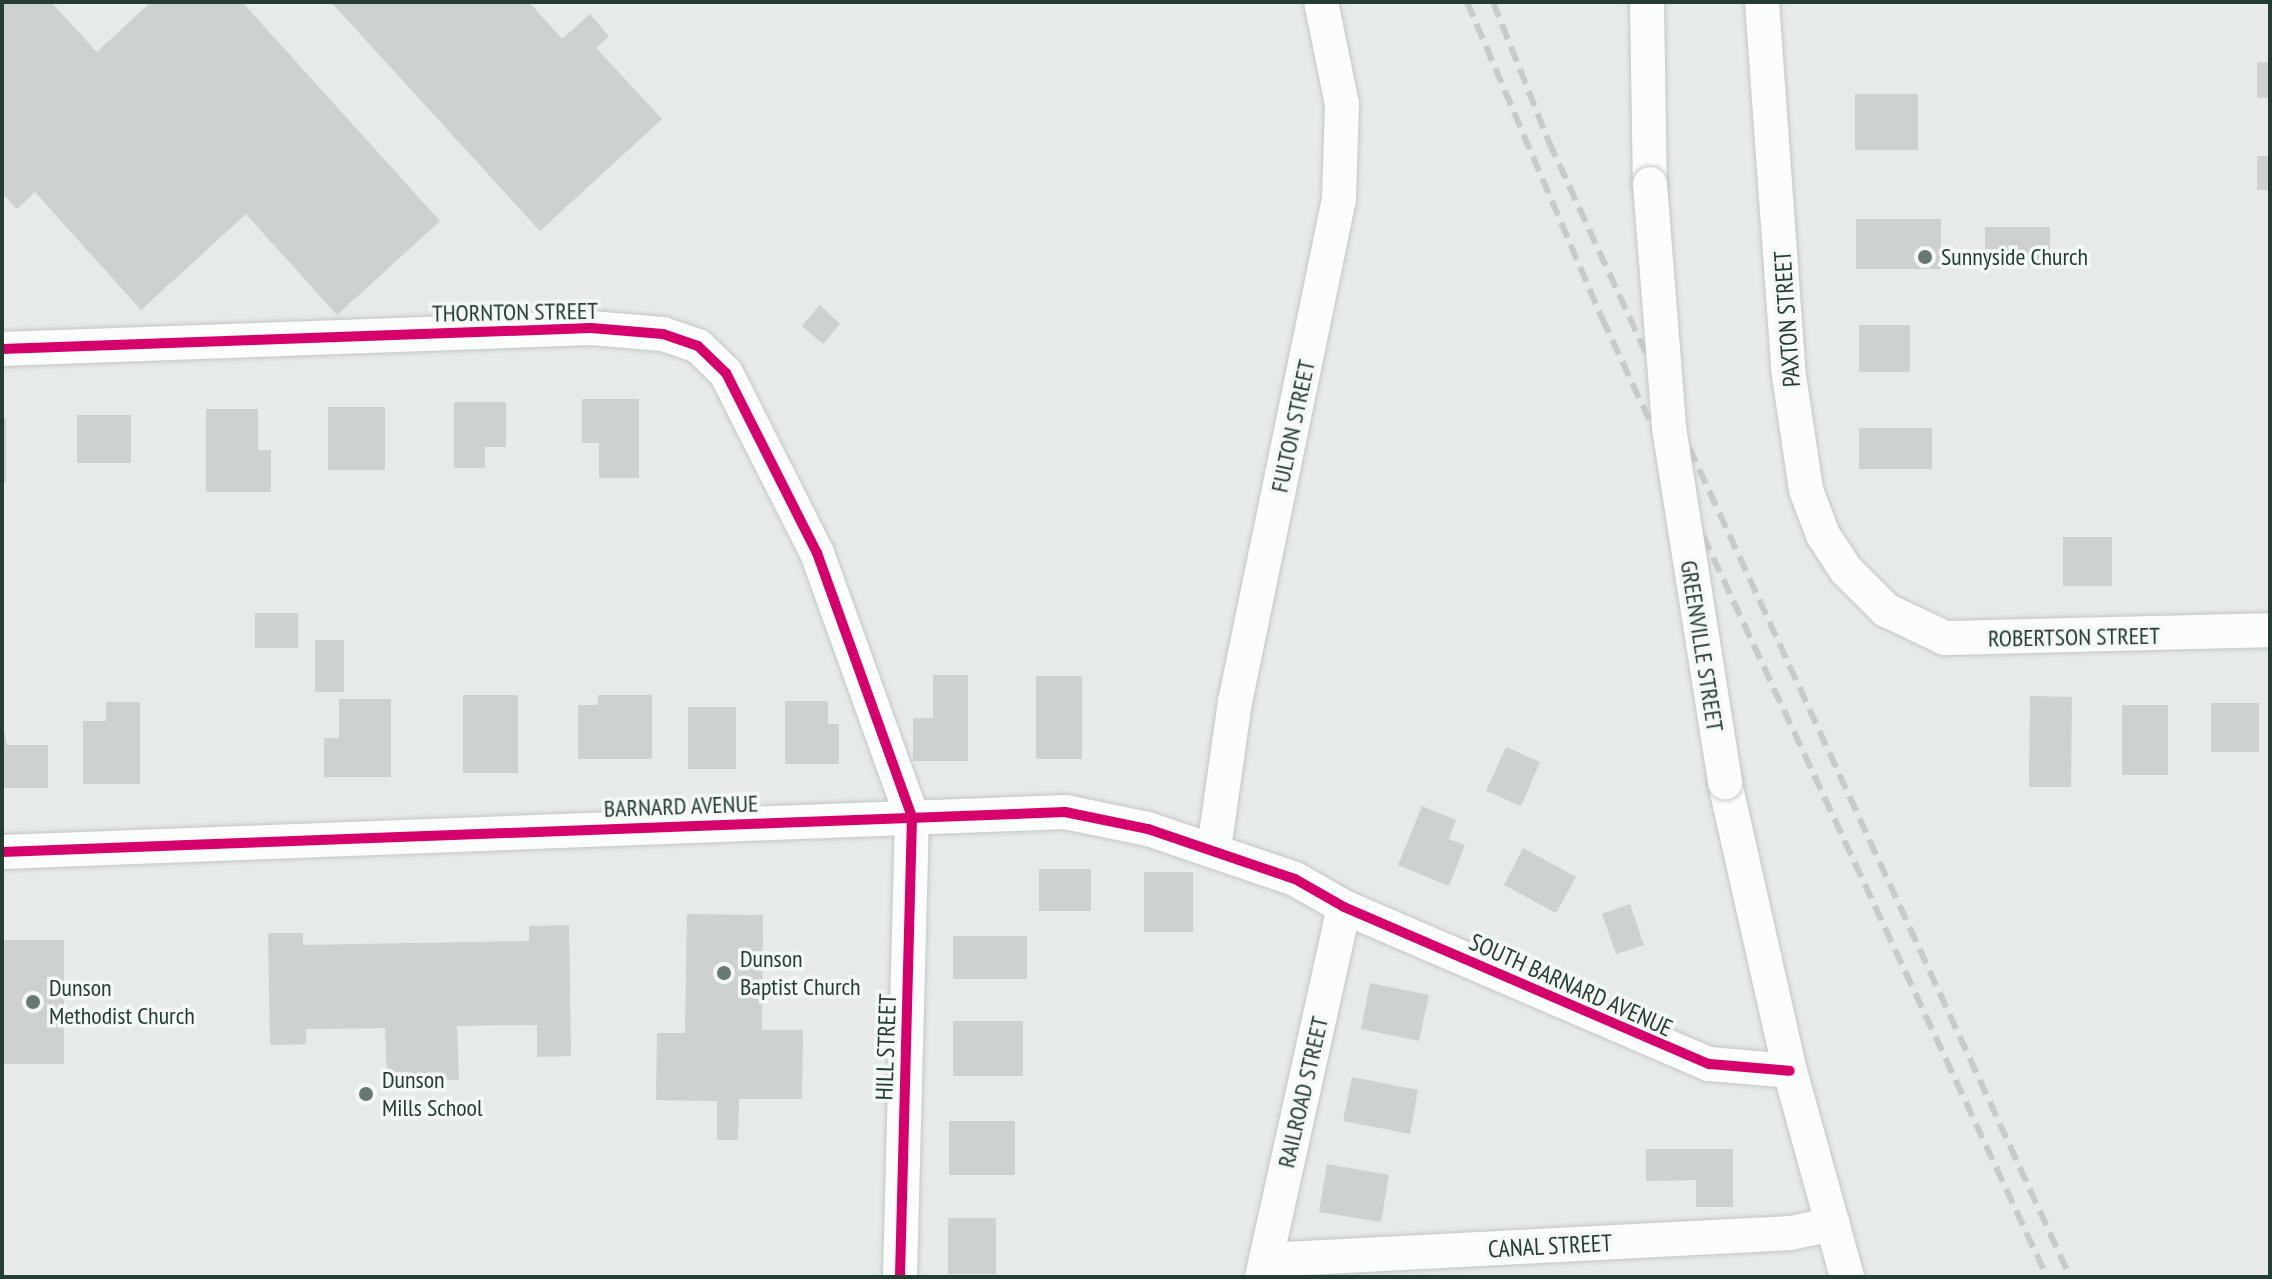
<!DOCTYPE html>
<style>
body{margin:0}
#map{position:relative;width:2272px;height:1279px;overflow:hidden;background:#e6eae8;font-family:"PT Sans Narrow",sans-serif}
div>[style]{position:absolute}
.building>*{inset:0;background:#cdd1cf}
.roads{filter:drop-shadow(0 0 2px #c3c7c5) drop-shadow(0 0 2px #c3c7c5)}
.minor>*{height:34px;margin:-17px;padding:0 17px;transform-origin:17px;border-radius:17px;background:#fbfcfc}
.rail>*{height:6px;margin-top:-3px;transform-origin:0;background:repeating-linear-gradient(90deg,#c7cbc9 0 16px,transparent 0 24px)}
.bridges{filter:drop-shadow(0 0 2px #c3c7c5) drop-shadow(0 0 2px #c3c7c5)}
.minor-bridge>*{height:34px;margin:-17px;padding:0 17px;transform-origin:17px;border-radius:17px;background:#fbfcfc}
.cycleway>*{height:10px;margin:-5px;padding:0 5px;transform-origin:5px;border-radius:5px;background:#d6006c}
.dots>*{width:22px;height:22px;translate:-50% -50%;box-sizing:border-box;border:4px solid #f4f9f6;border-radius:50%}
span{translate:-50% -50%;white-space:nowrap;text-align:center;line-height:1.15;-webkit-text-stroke:7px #f4f9f6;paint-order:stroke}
.poi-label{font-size:24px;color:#253c33}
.left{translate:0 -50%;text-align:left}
.street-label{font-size:24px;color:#253c33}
.frame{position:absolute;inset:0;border:4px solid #253c33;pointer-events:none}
</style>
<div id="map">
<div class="building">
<div style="clip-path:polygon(2px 2px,51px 2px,97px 52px,151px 2px,242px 2px,440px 221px,337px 315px,246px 214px,141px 310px,35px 192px,17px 209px,2px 193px)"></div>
<div style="clip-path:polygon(331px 2px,529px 2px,562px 39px,590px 14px,609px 36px,596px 48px,662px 119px,540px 231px)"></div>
<div style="clip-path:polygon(2257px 62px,2270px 62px,2270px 98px,2257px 98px)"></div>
<div style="clip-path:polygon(1855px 94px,1918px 94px,1918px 150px,1855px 150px)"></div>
<div style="clip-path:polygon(2257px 156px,2270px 156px,2270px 190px,2257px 190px)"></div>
<div style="clip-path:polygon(1856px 219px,1941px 219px,1941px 269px,1856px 269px)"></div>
<div style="clip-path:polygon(1985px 227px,2050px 227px,2050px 266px,1985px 266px)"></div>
<div style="clip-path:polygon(820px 305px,840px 324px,823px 344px,802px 326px)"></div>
<div style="clip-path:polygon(1859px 325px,1910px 325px,1910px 372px,1859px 372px)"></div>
<div style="clip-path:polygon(582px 399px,639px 399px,639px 478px,599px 478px,599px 443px,582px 443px)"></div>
<div style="clip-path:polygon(454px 402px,506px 402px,506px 447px,485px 447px,485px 468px,454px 468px)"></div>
<div style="clip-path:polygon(328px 407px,385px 407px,385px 470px,328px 470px)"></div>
<div style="clip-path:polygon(206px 409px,258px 409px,258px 450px,271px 450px,271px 492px,206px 492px)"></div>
<div style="clip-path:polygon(77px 415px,131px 415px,131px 463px,77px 463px)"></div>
<div style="clip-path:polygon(2px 418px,6px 418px,6px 482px,2px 482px)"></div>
<div style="clip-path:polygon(1859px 428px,1932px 428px,1932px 469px,1859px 469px)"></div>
<div style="clip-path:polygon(2063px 537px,2112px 537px,2112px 586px,2063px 586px)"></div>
<div style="clip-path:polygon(255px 613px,298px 613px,298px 648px,255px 648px)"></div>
<div style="clip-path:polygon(315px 640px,344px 640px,344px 692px,315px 692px)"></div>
<div style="clip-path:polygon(933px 675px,968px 675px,968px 761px,913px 761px,913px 718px,933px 718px)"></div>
<div style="clip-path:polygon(1036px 676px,1082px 676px,1082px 759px,1036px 759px)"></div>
<div style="clip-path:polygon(463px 695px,518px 695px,518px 773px,463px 773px)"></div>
<div style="clip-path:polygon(598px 695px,652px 695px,652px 759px,578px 759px,578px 705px,598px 705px)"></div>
<div style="clip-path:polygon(2030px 696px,2072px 697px,2071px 787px,2029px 787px)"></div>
<div style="clip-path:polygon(339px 699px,391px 699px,391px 777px,324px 777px,324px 738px,339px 738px)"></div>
<div style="clip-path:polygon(785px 701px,828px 701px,828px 724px,839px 724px,839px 764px,785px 764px)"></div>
<div style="clip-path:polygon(106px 702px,140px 702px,140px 784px,83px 784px,83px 721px,106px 721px)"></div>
<div style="clip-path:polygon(2211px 703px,2259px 703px,2259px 752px,2211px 752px)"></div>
<div style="clip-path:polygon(2122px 705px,2168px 705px,2168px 775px,2122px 775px)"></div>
<div style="clip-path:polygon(688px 707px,736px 707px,736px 769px,688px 769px)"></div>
<div style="clip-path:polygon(2px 721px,7px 745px,48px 745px,48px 788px,2px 788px)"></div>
<div style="clip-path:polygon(1506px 747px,1540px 762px,1521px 806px,1486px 791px)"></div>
<div style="clip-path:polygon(1422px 806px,1456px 820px,1449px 839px,1465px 845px,1449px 886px,1398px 865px)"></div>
<div style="clip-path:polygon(1523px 848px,1576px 877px,1556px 913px,1504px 885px)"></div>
<div style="clip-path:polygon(1039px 869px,1091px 869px,1091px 911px,1039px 911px)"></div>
<div style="clip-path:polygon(1144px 872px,1193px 872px,1193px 932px,1144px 932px)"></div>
<div style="clip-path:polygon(1630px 904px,1644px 945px,1616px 954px,1602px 914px)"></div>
<div style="clip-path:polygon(687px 914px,763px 915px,762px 1030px,803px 1030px,802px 1099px,739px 1099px,738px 1140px,717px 1140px,717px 1101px,656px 1100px,657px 1033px,685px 1033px)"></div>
<div style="clip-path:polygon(569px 925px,571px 1056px,537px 1057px,537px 1025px,457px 1026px,459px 1080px,387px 1081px,385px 1028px,306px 1029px,306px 1044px,270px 1045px,268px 933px,303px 933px,303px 945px,529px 941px,529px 926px)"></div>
<div style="clip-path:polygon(953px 936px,1027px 936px,1027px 979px,953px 979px)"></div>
<div style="clip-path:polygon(2px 940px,64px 940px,64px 1064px,2px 1064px)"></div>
<div style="clip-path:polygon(1370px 983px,1429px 995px,1419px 1041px,1361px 1029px)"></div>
<div style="clip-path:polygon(953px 1021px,1023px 1021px,1023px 1076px,953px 1076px)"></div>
<div style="clip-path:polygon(1352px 1077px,1418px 1090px,1410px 1134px,1343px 1121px)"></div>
<div style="clip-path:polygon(949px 1121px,1015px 1121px,1015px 1175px,949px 1175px)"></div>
<div style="clip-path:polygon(1646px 1149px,1733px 1149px,1733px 1207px,1696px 1207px,1696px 1180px,1646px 1181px)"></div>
<div style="clip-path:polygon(1327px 1164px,1389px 1175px,1381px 1222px,1319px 1212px)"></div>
<div style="clip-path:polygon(948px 1218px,996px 1218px,996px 1274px,948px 1274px)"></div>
</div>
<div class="roads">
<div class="minor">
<div style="left:1647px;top:2px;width:182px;rotate:89.1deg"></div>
<div style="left:1762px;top:2px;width:368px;rotate:85.9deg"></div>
<div style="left:1788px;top:369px;width:122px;rotate:81.5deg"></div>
<div style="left:1806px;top:490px;width:48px;rotate:69.3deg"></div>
<div style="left:1823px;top:535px;width:42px;rotate:56.7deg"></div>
<div style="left:1846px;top:570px;width:57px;rotate:45deg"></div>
<div style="left:1886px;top:610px;width:65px;rotate:25.4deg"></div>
<div style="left:1945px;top:638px;width:325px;rotate:-1.4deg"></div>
<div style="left:2px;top:349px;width:589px;rotate:-2.04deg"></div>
<div style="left:591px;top:328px;width:72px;rotate:4.8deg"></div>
<div style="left:663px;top:334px;width:37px;rotate:19deg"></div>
<div style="left:698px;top:346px;width:39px;rotate:44deg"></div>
<div style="left:726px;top:373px;width:202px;rotate:63.2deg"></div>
<div style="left:817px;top:553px;width:281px;rotate:70.2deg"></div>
<div style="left:912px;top:817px;width:460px;rotate:91.5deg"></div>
<div style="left:1725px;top:783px;width:295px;rotate:77.3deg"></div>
<div style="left:1790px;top:1071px;width:214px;rotate:74.5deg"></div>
<div style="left:1214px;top:849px;width:148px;rotate:-81.9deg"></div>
<div style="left:1235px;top:702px;width:514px;rotate:-78.32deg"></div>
<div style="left:1339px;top:199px;width:95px;rotate:-88.2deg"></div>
<div style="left:1342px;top:104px;width:104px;rotate:-101.6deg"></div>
<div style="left:2px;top:852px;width:1064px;rotate:-2.15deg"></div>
<div style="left:1065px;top:812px;width:85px;rotate:11.6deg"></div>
<div style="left:1148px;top:829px;width:155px;rotate:18.8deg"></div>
<div style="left:1295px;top:879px;width:56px;rotate:29.7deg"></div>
<div style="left:1344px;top:907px;width:397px;rotate:23.3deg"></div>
<div style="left:1709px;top:1064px;width:81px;rotate:4.9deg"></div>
<div style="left:1266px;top:1260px;width:526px;rotate:-2.94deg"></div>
<div style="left:1791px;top:1233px;width:43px;rotate:-12.1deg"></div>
<div style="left:1262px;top:1277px;width:379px;rotate:-77.5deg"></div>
</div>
</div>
<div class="rail">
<div style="left:1467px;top:2px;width:344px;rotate:66.9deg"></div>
<div style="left:1602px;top:318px;width:1057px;rotate:65.11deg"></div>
<div style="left:1493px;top:2px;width:151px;rotate:68.2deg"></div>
<div style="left:1549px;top:142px;width:1249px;rotate:65.34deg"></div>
</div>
<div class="bridges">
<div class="minor-bridge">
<div style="left:1650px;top:184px;width:245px;rotate:85.5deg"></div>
<div style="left:1669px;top:428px;width:359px;rotate:81deg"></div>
</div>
</div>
<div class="cycleway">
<div style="left:2px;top:349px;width:589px;rotate:-2.04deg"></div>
<div style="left:591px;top:328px;width:72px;rotate:4.8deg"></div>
<div style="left:663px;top:334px;width:37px;rotate:19deg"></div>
<div style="left:698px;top:346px;width:39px;rotate:44deg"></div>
<div style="left:726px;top:373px;width:202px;rotate:63.2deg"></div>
<div style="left:817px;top:553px;width:281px;rotate:70.2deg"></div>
<div style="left:912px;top:817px;width:460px;rotate:91.5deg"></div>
<div style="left:2px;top:852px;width:1064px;rotate:-2.15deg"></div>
<div style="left:1065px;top:812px;width:85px;rotate:11.6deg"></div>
<div style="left:1148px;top:829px;width:155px;rotate:18.8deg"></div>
<div style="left:1295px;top:879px;width:56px;rotate:29.7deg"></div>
<div style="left:1344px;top:907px;width:397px;rotate:23.3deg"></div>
<div style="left:1709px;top:1064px;width:81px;rotate:4.9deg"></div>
</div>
<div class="dots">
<div style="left:1925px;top:257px;background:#697972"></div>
<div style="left:724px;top:973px;background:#697972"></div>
<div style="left:33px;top:1002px;background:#697972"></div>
<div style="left:366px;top:1094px;background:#697972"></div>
</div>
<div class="poi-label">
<span class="left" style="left:1941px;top:257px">Sunnyside Church</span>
<span class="left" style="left:740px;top:973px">Dunson<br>Baptist Church</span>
<span class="left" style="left:49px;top:1002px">Dunson<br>Methodist Church</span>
<span class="left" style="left:382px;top:1094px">Dunson<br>Mills School</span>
</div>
<div class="street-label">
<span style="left:515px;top:312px;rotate:-1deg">THORNTON STREET</span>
<span style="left:1787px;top:319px;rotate:-94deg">PAXTON STREET</span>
<span style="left:1293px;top:426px;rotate:-78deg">FULTON STREET</span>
<span style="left:2074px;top:637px;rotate:-1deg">ROBERTSON STREET</span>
<span style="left:1702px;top:646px;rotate:81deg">GREENVILLE STREET</span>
<span style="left:681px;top:806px;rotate:-2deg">BARNARD AVENUE</span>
<span style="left:1571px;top:985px;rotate:24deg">SOUTH BARNARD AVENUE</span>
<span style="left:886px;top:1047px;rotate:-88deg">HILL STREET</span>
<span style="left:1303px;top:1092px;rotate:-77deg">RAILROAD STREET</span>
<span style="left:1550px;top:1246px;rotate:-3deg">CANAL STREET</span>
</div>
<div class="frame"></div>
</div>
